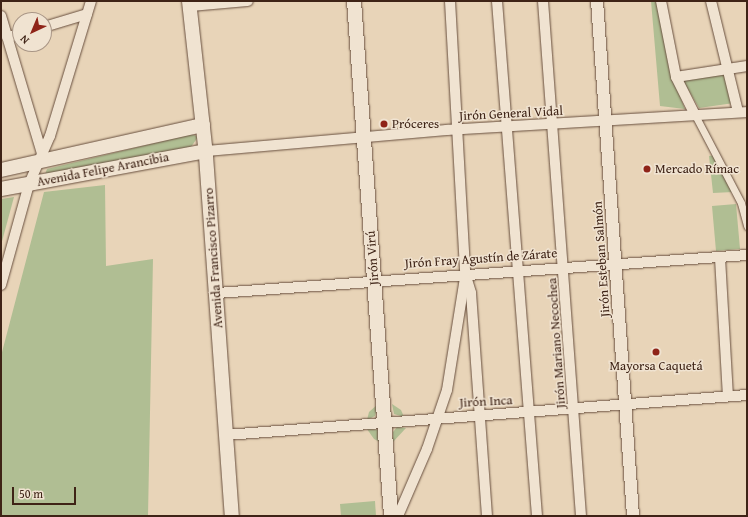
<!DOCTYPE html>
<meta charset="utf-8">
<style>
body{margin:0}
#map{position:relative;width:748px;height:517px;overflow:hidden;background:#e8d4b8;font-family:"Gentium Book Plus",serif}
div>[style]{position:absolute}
.green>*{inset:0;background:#b0be93}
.roads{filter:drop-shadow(0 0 1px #684f3e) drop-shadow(0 0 1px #684f3e)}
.pedestrian>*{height:7px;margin:-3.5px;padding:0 3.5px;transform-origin:3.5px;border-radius:3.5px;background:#f0e3d1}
.minor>*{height:10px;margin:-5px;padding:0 5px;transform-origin:5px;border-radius:5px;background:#f0e3d1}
.tertiary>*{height:12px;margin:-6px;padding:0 6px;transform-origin:6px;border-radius:6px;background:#f0e3d1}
.secondary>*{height:14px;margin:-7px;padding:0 7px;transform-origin:7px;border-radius:7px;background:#f0e3d1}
.dots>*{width:11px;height:11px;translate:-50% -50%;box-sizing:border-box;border:2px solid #f0e3d1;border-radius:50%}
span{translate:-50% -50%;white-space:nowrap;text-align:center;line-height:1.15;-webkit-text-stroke:3px #f0e3d1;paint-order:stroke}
.street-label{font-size:13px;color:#3e2316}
.poi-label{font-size:13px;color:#3e2316}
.left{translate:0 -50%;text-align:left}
.frame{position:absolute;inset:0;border:2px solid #3e2316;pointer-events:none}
.north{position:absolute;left:12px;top:12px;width:40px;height:40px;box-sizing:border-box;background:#f0e3d1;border:1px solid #a99686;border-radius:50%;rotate:224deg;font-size:11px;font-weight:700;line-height:16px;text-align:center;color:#3e2316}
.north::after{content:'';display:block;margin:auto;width:14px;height:18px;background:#8f2418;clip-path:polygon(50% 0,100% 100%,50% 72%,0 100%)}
.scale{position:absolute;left:12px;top:487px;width:64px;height:18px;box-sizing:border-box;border:2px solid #3e2316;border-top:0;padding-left:5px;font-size:12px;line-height:14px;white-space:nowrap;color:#3e2316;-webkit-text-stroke:3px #f0e3d1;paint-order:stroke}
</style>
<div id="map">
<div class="green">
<div style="clip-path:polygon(651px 1px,656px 1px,676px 86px,685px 109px,660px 106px)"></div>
<div style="clip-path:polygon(725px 70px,734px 103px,699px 108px,682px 79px)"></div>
<div style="clip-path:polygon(192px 134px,198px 137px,191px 147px,44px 177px,47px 169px)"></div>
<div style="clip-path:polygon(715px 155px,733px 192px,713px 193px,709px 156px)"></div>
<div style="clip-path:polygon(105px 185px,106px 266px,153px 259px,148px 516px,1px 516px,1px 356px,44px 192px)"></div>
<div style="clip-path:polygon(14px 197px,1px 245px,1px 199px)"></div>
<div style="clip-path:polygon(736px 204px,740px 249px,716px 251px,712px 206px)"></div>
<div style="clip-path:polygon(378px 404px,375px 416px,367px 420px,369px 412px)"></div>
<div style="clip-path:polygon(392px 404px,401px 410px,404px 417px,394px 414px)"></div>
<div style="clip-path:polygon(397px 427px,406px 428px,393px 442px,393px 432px)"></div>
<div style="clip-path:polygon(367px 429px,379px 430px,380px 442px,374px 439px)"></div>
<div style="clip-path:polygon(375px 501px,376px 516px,341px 516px,340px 504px)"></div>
</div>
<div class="roads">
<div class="pedestrian">
<div style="left:695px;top:115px;width:99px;rotate:62.4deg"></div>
<div style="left:741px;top:203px;width:24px;rotate:75deg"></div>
</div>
<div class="minor">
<div style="left:450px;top:1px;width:272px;rotate:86.8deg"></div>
<div style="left:465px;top:273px;width:21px;rotate:73deg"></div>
<div style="left:471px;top:293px;width:224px;rotate:85.9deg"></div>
<div style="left:497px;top:1px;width:517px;rotate:85.56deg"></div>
<div style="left:543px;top:1px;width:516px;rotate:85.78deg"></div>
<div style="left:661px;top:1px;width:77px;rotate:78.8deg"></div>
<div style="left:676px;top:77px;width:42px;rotate:63.4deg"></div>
<div style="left:711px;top:1px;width:114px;rotate:76.3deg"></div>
<div style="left:190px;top:6px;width:58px;rotate:-4.9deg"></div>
<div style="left:1px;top:16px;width:147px;rotate:73.4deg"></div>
<div style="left:44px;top:27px;width:45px;rotate:-16.8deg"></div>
<div style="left:7px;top:37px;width:13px;rotate:-13deg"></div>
<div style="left:676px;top:77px;width:72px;rotate:-8.8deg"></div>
<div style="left:206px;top:151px;width:242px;rotate:-5deg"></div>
<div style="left:447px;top:130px;width:301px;rotate:-3.4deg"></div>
<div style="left:720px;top:258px;width:138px;rotate:86.7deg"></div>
<div style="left:1px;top:285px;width:105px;rotate:-74.5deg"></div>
<div style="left:29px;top:184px;width:52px;rotate:-66.4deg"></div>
<div style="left:50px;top:136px;width:141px;rotate:-73.1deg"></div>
<div style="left:217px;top:293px;width:531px;rotate:-4.1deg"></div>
<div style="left:226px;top:435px;width:523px;rotate:-4.39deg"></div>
<div style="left:398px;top:516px;width:73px;rotate:-66.6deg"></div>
<div style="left:427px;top:449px;width:62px;rotate:-71.3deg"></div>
<div style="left:447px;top:390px;width:114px;rotate:-80.9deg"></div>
</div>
<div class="tertiary">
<div style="left:597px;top:1px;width:516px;rotate:86deg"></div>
</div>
<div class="secondary">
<div style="left:189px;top:1px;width:156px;rotate:83.7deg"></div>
<div style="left:206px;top:156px;width:361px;rotate:85.9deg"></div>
<div style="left:354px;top:1px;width:516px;rotate:85.89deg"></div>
<div style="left:1px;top:170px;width:207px;rotate:-12.6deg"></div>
<div style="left:1px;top:189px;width:208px;rotate:-10.5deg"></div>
</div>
</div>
<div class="dots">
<div style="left:384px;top:124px;background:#8f2418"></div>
<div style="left:647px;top:169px;background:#8f2418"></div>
<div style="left:656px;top:352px;background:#8f2418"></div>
</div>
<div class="street-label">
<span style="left:511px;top:114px;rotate:-3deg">Jirón General Vidal</span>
<span style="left:103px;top:170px;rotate:-11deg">Avenida Felipe Arancibia</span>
<span style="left:214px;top:258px;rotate:-94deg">Avenida Francisco Pizarro</span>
<span style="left:373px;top:258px;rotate:-94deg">Jirón Virú</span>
<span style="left:481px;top:259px;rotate:-4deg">Jirón Fray Agustín de Zárate</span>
<span style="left:602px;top:259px;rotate:-94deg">Jirón Esteban Salmón</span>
<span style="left:557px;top:343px;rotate:-94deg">Jirón Mariano Necochea</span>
<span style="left:486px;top:402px;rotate:-3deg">Jirón Inca</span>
</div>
<div class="poi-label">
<span class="left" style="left:392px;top:124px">Próceres</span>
<span class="left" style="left:655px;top:169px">Mercado Rímac</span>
<span style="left:656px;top:366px">Mayorsa Caquetá</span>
</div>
<div class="frame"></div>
<div class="north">N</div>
<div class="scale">50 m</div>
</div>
